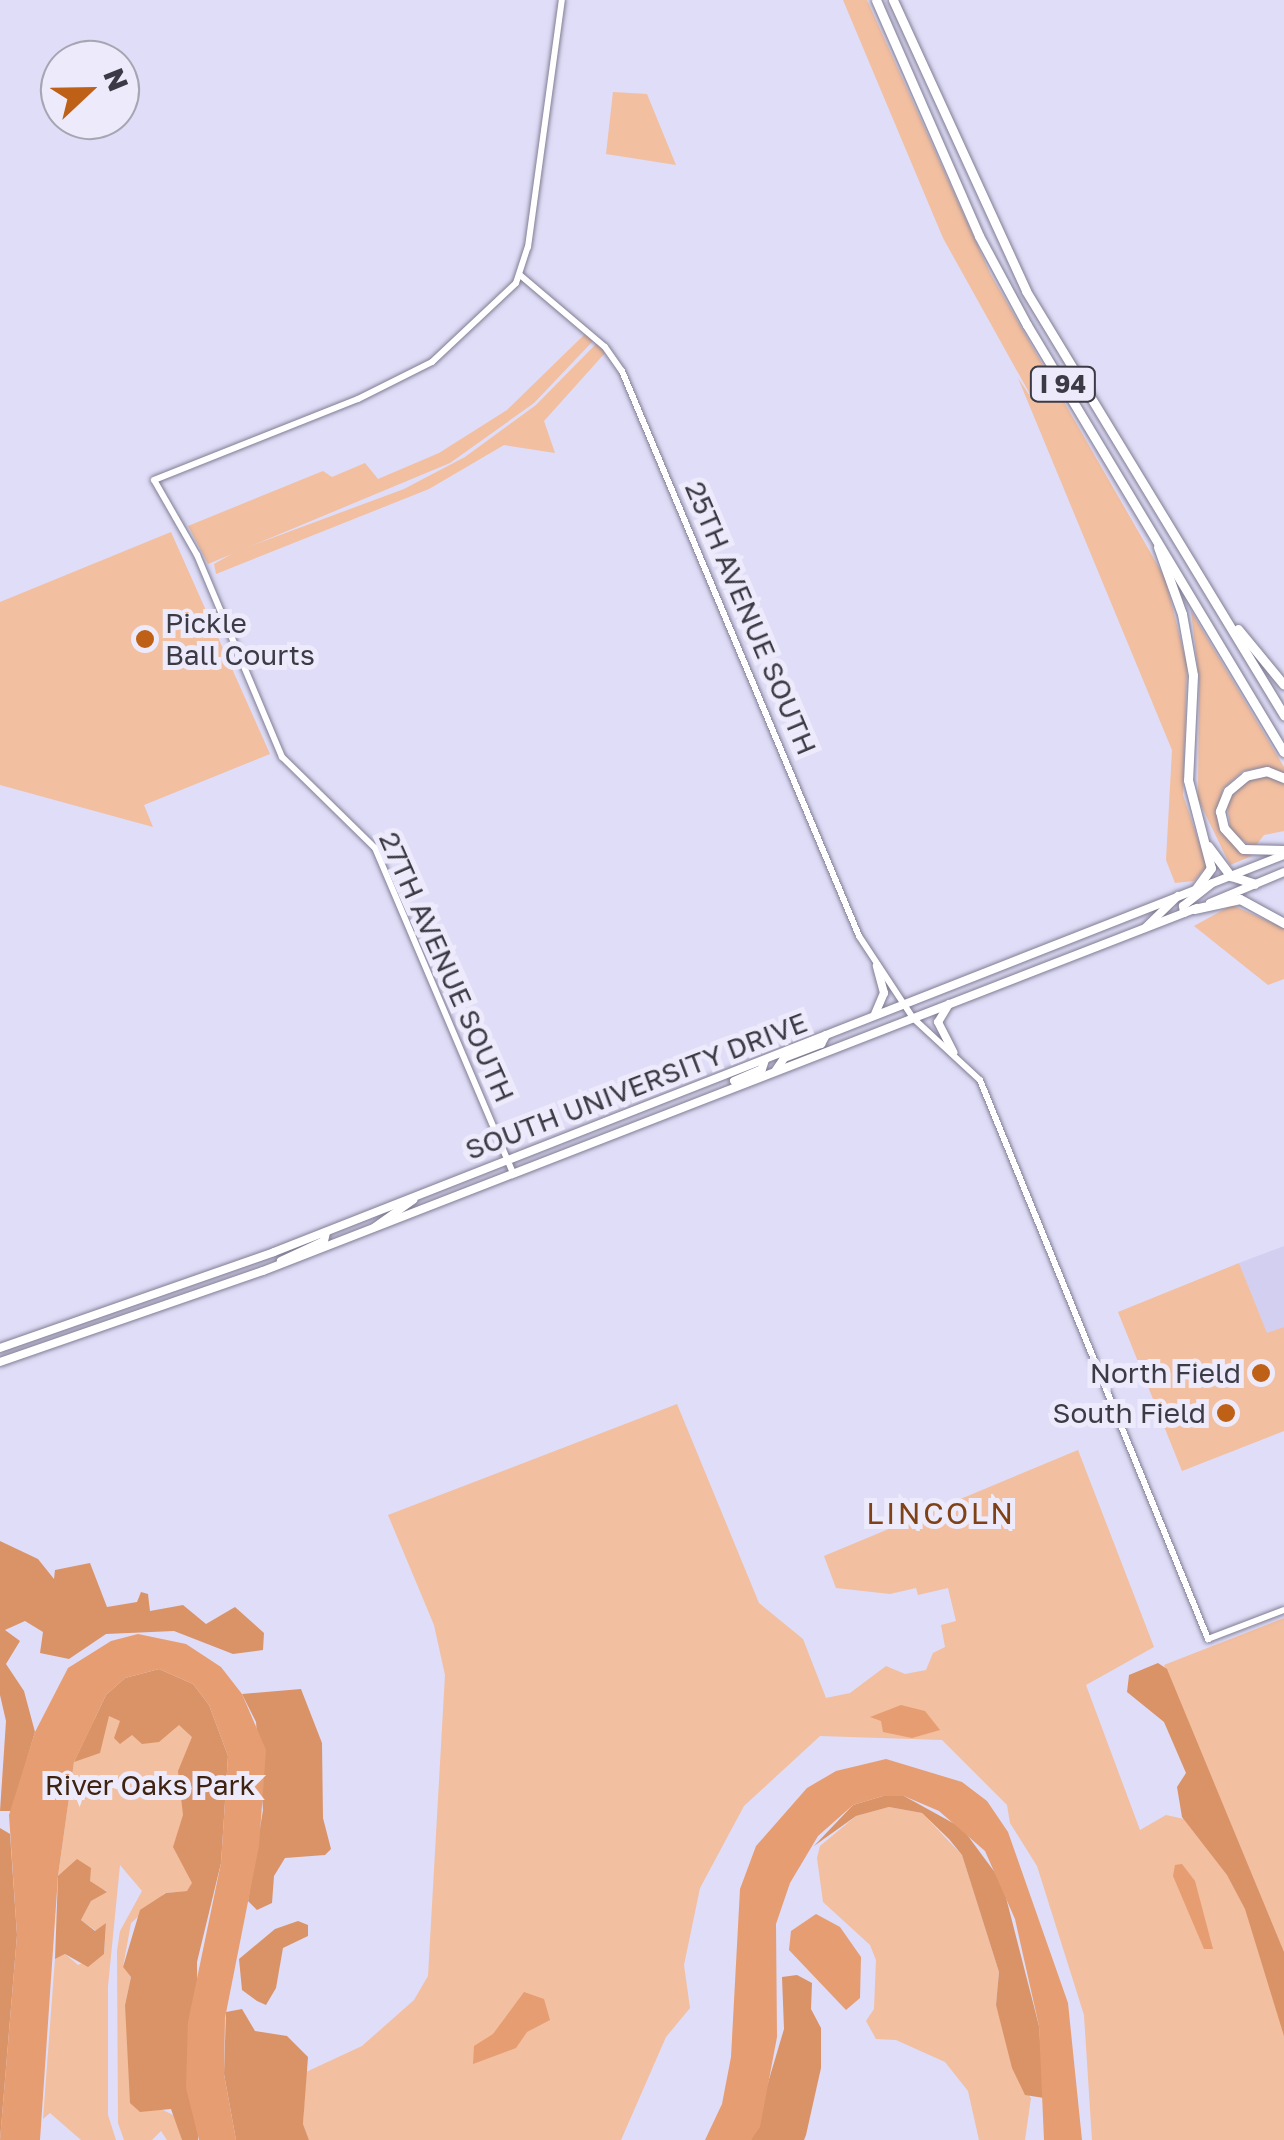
<!DOCTYPE html>
<style>
body{margin:0}
#map{position:relative;width:1284px;height:2140px;overflow:hidden;background:#dfddf7;font-family:"Golos Text",sans-serif}
div>[style]{position:absolute}
.built>*{inset:0;background:#d3cff0}
.green>*{inset:0;background:#f2bfa0}
.forest>*{inset:0;background:#da9367}
.water>*{inset:0;background:#e69d71}
.roads{filter:drop-shadow(0 0 2px #807d94) drop-shadow(0 0 2px #807d94)}
.minor>*{height:6px;margin:-3px;padding:0 3px;transform-origin:3px;border-radius:3px;background:#fff}
.major>*{height:8px;margin:-4px;padding:0 4px;transform-origin:4px;border-radius:4px;background:#fff}
.highway>*{height:9px;margin:-4.5px;padding:0 4.5px;transform-origin:4.5px;border-radius:4.5px;background:#fff}
.dots>*{width:28px;height:28px;translate:-50% -50%;box-sizing:border-box;border:5px solid #edebfb;border-radius:50%}
span{translate:-50% -50%;white-space:nowrap;text-align:center;line-height:1.15;-webkit-text-stroke:10px #edebfb;paint-order:stroke}
.shield-label span{padding:2px 8px;background:#edebfb;border:2px solid;border-radius:8px;-webkit-text-stroke-width:0}
.shield-label{font-size:25px;color:#3c3b45;font-weight:700}
.street-label{font-size:28px;color:#3c3b45}
.poi-label{font-size:28px;color:#3c3b45}
.left{translate:0 -50%;text-align:left}
.right{translate:-100% -50%;text-align:right}
.park-label{font-size:28px;color:#402210}
.neighbourhood-label{font-size:30px;color:#7f4217;letter-spacing:2.5px}
.north{position:absolute;left:40px;top:40px;width:100px;height:100px;box-sizing:border-box;background:#edebfb;border:2px solid #a6a5b2;border-radius:50%;rotate:68deg;font-size:28px;font-weight:700;line-height:40px;text-align:center;color:#3c3b45}
.north::after{content:'';display:block;margin:auto;width:35px;height:45px;background:#be6016;clip-path:polygon(50% 0,100% 100%,50% 72%,0 100%)}
</style>
<div id="map">
<div class="built">
<div style="clip-path:polygon(1284px 1246px,1284px 1327px,1267px 1334px,1239px 1263px)"></div>
</div>
<div class="green">
<div style="clip-path:polygon(843px 0,867px 0,990px 273px,1165px 578px,1187px 665px,1183px 795px,1207px 866px,1194px 881px,1175px 883px,1166px 860px,1172px 750px,1018px 378px,1036px 405px,943px 238px)"></div>
<div style="clip-path:polygon(613px 92px,647px 94px,676px 165px,606px 154px)"></div>
<div style="clip-path:polygon(585px 334px,593px 341px,534px 403px,450px 463px,208px 564px,188px 526px,323px 471px,332px 477px,365px 463px,378px 479px,439px 453px,507px 410px)"></div>
<div style="clip-path:polygon(597px 343px,605px 353px,544px 421px,555px 453px,504px 445px,429px 489px,216px 574px,214px 564px,237px 551px,404px 489px,465px 457px,536px 405px)"></div>
<div style="clip-path:polygon(171px 532px,270px 754px,144px 805px,153px 827px,0 785px,0 602px)"></div>
<div style="clip-path:polygon(1191px 611px,1284px 767px,1284px 773px,1265px 767px,1243px 771px,1223px 789px,1217px 813px,1222px 834px,1252px 856px,1230px 865px,1198px 799px,1199px 679px)"></div>
<div style="clip-path:polygon(1268px 776px,1284px 784px,1284px 831px,1264px 835px,1254px 848px,1231px 832px,1227px 804px,1241px 782px)"></div>
<div style="clip-path:polygon(1232px 905px,1284px 928px,1284px 979px,1268px 985px,1194px 926px)"></div>
<div style="clip-path:polygon(1239px 1263px,1267px 1333px,1284px 1327px,1284px 1431px,1182px 1471px,1118px 1312px)"></div>
<div style="clip-path:polygon(677px 1404px,759px 1603px,803px 1639px,826px 1698px,850px 1693px,886px 1666px,905px 1674px,926px 1670px,933px 1653px,945px 1647px,941px 1625px,956px 1621px,948px 1588px,918px 1595px,916px 1588px,890px 1594px,836px 1588px,824px 1556px,1078px 1450px,1154px 1647px,1086px 1685px,1140px 1830px,1166px 1815px,1184px 1819px,1200px 1840px,1194px 1777px,1164px 1665px,1284px 1618px,1284px 2140px,1092px 2140px,1084px 2015px,1037px 1866px,1010px 1823px,1007px 1805px,942px 1740px,820px 1736px,744px 1806px,700px 1888px,684px 1965px,690px 2008px,666px 2037px,621px 2140px,309px 2140px,303px 2124px,306px 2072px,362px 2046px,414px 2000px,428px 1976px,445px 1675px,434px 1625px,388px 1515px)"></div>
<div style="clip-path:polygon(193px 1684px,221px 1863px,188px 1891px,165px 1893px,131px 1923px,123px 1967px,131px 1977px,125px 2005px,163px 2110px,175px 2116px,182px 2140px,167px 2140px,161px 2131px,152px 2140px,124px 2140px,118px 2123px,117px 1951px,120px 1931px,142px 1891px,120px 1865px,108px 1986px,108px 2115px,116px 2140px,81px 2140px,50px 2113px,43px 2119px,55px 1959px,65px 1954px,78px 1965px,104px 1954px,105px 1941px,106px 1923px,96px 1931px,81px 1920px,91px 1901px,107px 1891px,58px 1876px,74px 1762px,88px 1722px)"></div>
<div style="clip-path:polygon(889px 1807px,922px 1813px,962px 1855px,999px 1972px,996px 2005px,1021px 2085px,1031px 2098px,1025px 2140px,979px 2140px,968px 2091px,945px 2062px,896px 2040px,876px 2039px,866px 2021px,874px 2009px,876px 1960px,870px 1945px,823px 1902px,817px 1858px,820px 1846px,856px 1816px)"></div>
</div>
<div class="forest">
<div style="clip-path:polygon(0 1541px,38px 1559px,54px 1579px,55px 1570px,90px 1563px,107px 1607px,137px 1602px,141px 1592px,148px 1594px,150px 1611px,183px 1605px,206px 1624px,235px 1607px,264px 1633px,263px 1650px,233px 1654px,174px 1631px,106px 1634px,69px 1659px,40px 1653px,43px 1632px,25px 1621px,5px 1630px,20px 1641px,6px 1664px,24px 1691px,35px 1732px,14px 1803px,11px 1811px,0 1811px,6px 1721px,0 1695px)"></div>
<div style="clip-path:polygon(1158px 1663px,1167px 1669px,1284px 1952px,1284px 2036px,1245px 1909px,1227px 1875px,1182px 1817px,1177px 1787px,1186px 1773px,1164px 1722px,1127px 1692px,1129px 1675px)"></div>
<div style="clip-path:polygon(159px 1669px,193px 1684px,209px 1705px,228px 1756px,221px 1863px,197px 1962px,198px 2140px,182px 2140px,171px 2109px,140px 2112px,130px 2103px,125px 2005px,131px 1977px,123px 1967px,140px 1910px,166px 1893px,187px 1891px,192px 1883px,173px 1847px,183px 1815px,178px 1771px,192px 1737px,179px 1725px,159px 1742px,142px 1744px,132px 1735px,120px 1744px,114px 1738px,120px 1721px,109px 1716px,100px 1753px,74px 1762px,106px 1695px,125px 1678px)"></div>
<div style="clip-path:polygon(301px 1689px,322px 1743px,323px 1818px,331px 1849px,325px 1855px,285px 1858px,274px 1876px,272px 1903px,257px 1910px,248px 1901px,263px 1810px,256px 1722px,242px 1694px)"></div>
<div style="clip-path:polygon(883px 1796px,904px 1796px,962px 1828px,1002px 1882px,1039px 2026px,1044px 2098px,1025px 2095px,1012px 2068px,996px 2005px,999px 1972px,962px 1855px,949px 1839px,922px 1813px,889px 1807px,856px 1816px,814px 1846px,853px 1805px)"></div>
<div style="clip-path:polygon(0 1828px,10px 1834px,17px 1935px,0 2140px)"></div>
<div style="clip-path:polygon(77px 1859px,91px 1868px,90px 1881px,107px 1892px,91px 1901px,81px 1920px,95px 1931px,106px 1923px,104px 1954px,88px 1967px,65px 1954px,55px 1959px,58px 1876px)"></div>
<div style="clip-path:polygon(298px 1921px,308px 1925px,308px 1936px,283px 1948px,276px 1988px,266px 2005px,257px 2001px,242px 1990px,239px 1959px,275px 1929px)"></div>
<div style="clip-path:polygon(797px 1975px,812px 1983px,811px 2009px,821px 2028px,821px 2068px,806px 2135px,804px 2140px,751px 2140px,784px 2029px,782px 1977px)"></div>
<div style="clip-path:polygon(242px 2009px,255px 2031px,287px 2036px,308px 2057px,303px 2124px,309px 2140px,236px 2140px,224px 2074px,226px 2012px)"></div>
</div>
<div class="water">
<div style="clip-path:polygon(138px 1634px,186px 1644px,221px 1667px,242px 1694px,266px 1750px,259px 1846px,225px 2018px,224px 2074px,236px 2140px,199px 2140px,186px 2088px,188px 2022px,221px 1863px,228px 1756px,209px 1705px,193px 1684px,159px 1669px,125px 1678px,106px 1695px,74px 1762px,58px 1876px,40px 2140px,0 2140px,17px 1935px,9px 1815px,35px 1732px,68px 1668px,111px 1641px)"></div>
<div style="clip-path:polygon(901px 1705px,925px 1711px,940px 1730px,912px 1738px,883px 1732px,881px 1721px,870px 1717px)"></div>
<div style="clip-path:polygon(886px 1759px,962px 1782px,987px 1801px,1008px 1832px,1068px 2003px,1082px 2140px,1044px 2140px,1039px 2026px,1015px 1919px,985px 1851px,939px 1811px,904px 1796px,883px 1796px,853px 1805px,818px 1836px,790px 1883px,776px 1924px,777px 2037px,760px 2127px,751px 2140px,705px 2140px,722px 2104px,731px 2057px,740px 1889px,756px 1846px,807px 1788px,836px 1771px)"></div>
<div style="clip-path:polygon(1182px 1864px,1195px 1881px,1213px 1949px,1204px 1949px,1173px 1876px,1175px 1865px)"></div>
<div style="clip-path:polygon(816px 1914px,840px 1927px,861px 1957px,860px 1998px,846px 2010px,789px 1950px,791px 1931px)"></div>
<div style="clip-path:polygon(524px 1992px,544px 1999px,550px 2020px,527px 2032px,516px 2048px,473px 2064px,474px 2046px,493px 2034px)"></div>
</div>
<div class="roads">
<div class="minor">
<div style="left:520px;top:275px;width:111px;rotate:40.3deg"></div>
<div style="left:605px;top:347px;width:29px;rotate:55deg"></div>
<div style="left:622px;top:371px;width:613px;rotate:67.24deg"></div>
<div style="left:859px;top:936px;width:98px;rotate:56.6deg"></div>
<div style="left:913px;top:1018px;width:91px;rotate:42.8deg"></div>
<div style="left:980px;top:1080px;width:604px;rotate:67.81deg"></div>
<div style="left:1208px;top:1639px;width:81px;rotate:-20.9deg"></div>
<div style="left:513px;top:1173px;width:353px;rotate:-113deg"></div>
<div style="left:375px;top:848px;width:130px;rotate:-135.6deg"></div>
<div style="left:282px;top:757px;width:219px;rotate:-112.8deg"></div>
<div style="left:197px;top:555px;width:86px;rotate:-119.8deg"></div>
<div style="left:154px;top:480px;width:219px;rotate:-21.7deg"></div>
<div style="left:358px;top:399px;width:83px;rotate:-26.6deg"></div>
<div style="left:432px;top:362px;width:115px;rotate:-43.2deg"></div>
<div style="left:516px;top:283px;width:38px;rotate:-72deg"></div>
<div style="left:528px;top:247px;width:249px;rotate:-82.2deg"></div>
</div>
<div class="major">
<div style="left:1210px;top:903px;width:80px;rotate:-22.7deg"></div>
<div style="left:1184px;top:913px;width:7px;rotate:-98deg"></div>
<div style="left:1183px;top:906px;width:36px;rotate:-38deg"></div>
<div style="left:1145px;top:928px;width:46px;rotate:-44.1deg"></div>
<div style="left:949px;top:1004px;width:21px;rotate:121deg"></div>
<div style="left:938px;top:1022px;width:34px;rotate:63deg"></div>
<div style="left:875px;top:1014px;width:23px;rotate:-67deg"></div>
<div style="left:884px;top:993px;width:28px;rotate:-105deg"></div>
<div style="left:776px;top:1070px;width:14px;rotate:-56deg"></div>
<div style="left:784px;top:1058px;width:40px;rotate:-21deg"></div>
<div style="left:821px;top:1044px;width:10px;rotate:-61deg"></div>
<div style="left:734px;top:1081px;width:30px;rotate:-23deg"></div>
<div style="left:762px;top:1069px;width:9px;rotate:-72deg"></div>
<div style="left:375px;top:1227px;width:47px;rotate:-35.4deg"></div>
<div style="left:281px;top:1261px;width:47px;rotate:-24.9deg"></div>
<div style="left:324px;top:1241px;width:9px;rotate:-77deg"></div>
<div style="left:0;top:1348px;width:290px;rotate:-19.3deg"></div>
<div style="left:274px;top:1252px;width:1085px;rotate:-21.46deg"></div>
<div style="left:0;top:1362px;width:278px;rotate:-19.1deg"></div>
<div style="left:263px;top:1271px;width:1002px;rotate:-21.24deg"></div>
</div>
<div class="highway">
<div style="left:876px;top:0;width:257px;rotate:66.4deg"></div>
<div style="left:979px;top:236px;width:101px;rotate:61.7deg"></div>
<div style="left:1027px;top:325px;width:498px;rotate:59deg"></div>
<div style="left:893px;top:0;width:320px;rotate:65.4deg"></div>
<div style="left:1026px;top:291px;width:497px;rotate:58.7deg"></div>
<div style="left:1158px;top:547px;width:71px;rotate:70.3deg"></div>
<div style="left:1182px;top:614px;width:62px;rotate:79.8deg"></div>
<div style="left:1193px;top:675px;width:105px;rotate:92.7deg"></div>
<div style="left:1188px;top:780px;width:91px;rotate:75.4deg"></div>
<div style="left:1211px;top:868px;width:27px;rotate:126deg"></div>
<div style="left:1238px;top:629px;width:72px;rotate:50.6deg"></div>
<div style="left:1284px;top:778px;width:18px;rotate:-158deg"></div>
<div style="left:1267px;top:771px;width:22px;rotate:167deg"></div>
<div style="left:1246px;top:776px;width:23px;rotate:140deg"></div>
<div style="left:1228px;top:791px;width:22px;rotate:112deg"></div>
<div style="left:1220px;top:811px;width:17px;rotate:77deg"></div>
<div style="left:1224px;top:828px;width:28px;rotate:48deg"></div>
<div style="left:1243px;top:849px;width:41px;rotate:1.4deg"></div>
<div style="left:1208px;top:846px;width:38px;rotate:53deg"></div>
<div style="left:1231px;top:876px;width:25px;rotate:18deg"></div>
<div style="left:1194px;top:909px;width:47px;rotate:-12.3deg"></div>
<div style="left:1240px;top:899px;width:50px;rotate:28.6deg"></div>
</div>
</div>
<div class="dots">
<div style="left:145px;top:639px;background:#be6016"></div>
<div style="left:1261px;top:1373px;background:#be6016"></div>
<div style="left:1226px;top:1413px;background:#be6016"></div>
</div>
<div class="shield-label">
<span style="left:1063px;top:384px">I 94</span>
</div>
<div class="street-label">
<span style="left:751px;top:618px;rotate:67deg">25TH AVENUE SOUTH</span>
<span style="left:447px;top:967px;rotate:66deg">27TH AVENUE SOUTH</span>
<span style="left:636px;top:1086px;rotate:-21deg">SOUTH UNIVERSITY DRIVE</span>
</div>
<div class="poi-label">
<span class="left" style="left:165px;top:639px">Pickle<br>Ball Courts</span>
<span class="right" style="left:1241px;top:1373px">North Field</span>
<span class="right" style="left:1206px;top:1413px">South Field</span>
</div>
<div class="park-label">
<span style="left:150px;top:1785px">River Oaks Park</span>
</div>
<div class="neighbourhood-label">
<span style="left:941px;top:1513px">LINCOLN</span>
</div>
<div class="north">N</div>
</div>
